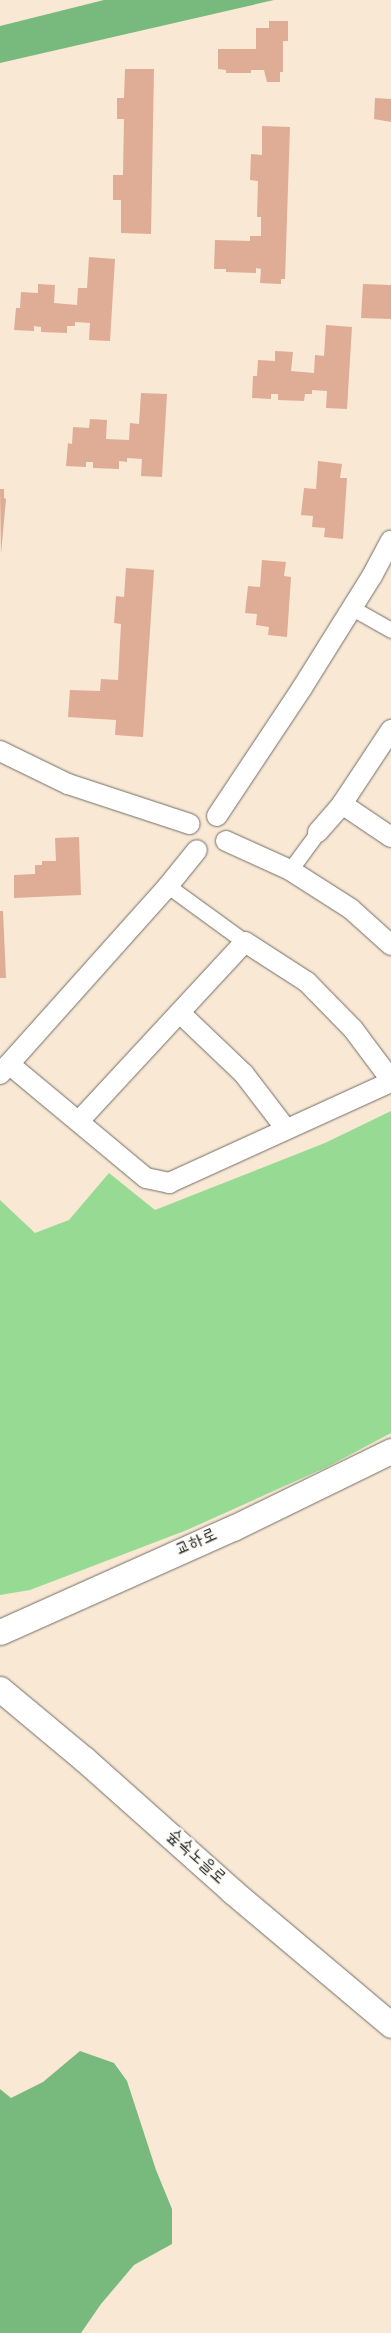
<!DOCTYPE html>
<meta charset="utf-8">
<style>
body{margin:0}
#map{position:relative;width:391px;height:2333px;overflow:hidden;background:#f8e8d4;font-family:"Gochi Hand","Poor Story",sans-serif}
div>[style]{position:absolute}
.green>*{inset:0;background:#96da93}
.forest>*{inset:0;background:#78ba7d}
.building>*{inset:0;background:#dfac96}
.roads{filter:drop-shadow(0 0 1px #736d66) drop-shadow(0 0 1px #736d66)}
.pedestrian>*{height:15px;margin:-7.5px;padding:0 7.5px;transform-origin:7.5px;border-radius:7.5px;background:#fff}
.minor>*{height:20px;margin:-10px;padding:0 10px;transform-origin:10px;border-radius:10px;background:#fff}
.tertiary>*{height:25px;margin:-12.5px;padding:0 12.5px;transform-origin:12.5px;border-radius:12.5px;background:#fff}
span{translate:-50% -50%;white-space:nowrap;text-align:center;line-height:1.15;-webkit-text-stroke:4.5px #fdfcf7;paint-order:stroke}
.street-label{font-size:18px;color:#2b2b2b}
</style>
<div id="map">
<div class="green">
<div style="clip-path:polygon(391px 1111px,391px 1433px,327px 1467px,187px 1530px,30px 1590px,0 1595px,0 1200px,35px 1233px,69px 1220px,109px 1173px,155px 1210px,325px 1143px)"></div>
</div>
<div class="forest">
<div style="clip-path:polygon(104px 0,274px 0,0 63px,0 26px)"></div>
<div style="clip-path:polygon(80px 2051px,114px 2063px,127px 2081px,156px 2170px,172px 2209px,172px 2244px,134px 2265px,101px 2304px,81px 2333px,0 2333px,0 2089px,11px 2098px,43px 2082px)"></div>
</div>
<div class="building">
<div style="clip-path:polygon(269px 21px,288px 21px,288px 41px,283px 41px,283px 72px,280px 72px,280px 82px,267px 82px,264px 70px,251px 70px,251px 73px,226px 73px,226px 70px,218px 69px,218px 49px,256px 49px,256px 28px,269px 28px)"></div>
<div style="clip-path:polygon(125px 69px,154px 69px,151px 234px,121px 233px,121px 200px,113px 200px,113px 175px,123px 175px,124px 119px,117px 119px,117px 98px,124px 98px)"></div>
<div style="clip-path:polygon(375px 98px,391px 99px,391px 122px,374px 119px)"></div>
<div style="clip-path:polygon(262px 126px,290px 127px,285px 279px,281px 279px,281px 284px,260px 283px,261px 269px,256px 268px,256px 273px,226px 272px,226px 269px,214px 269px,215px 240px,250px 241px,250px 236px,261px 236px,261px 217px,257px 217px,258px 181px,250px 180px,251px 154px,262px 155px)"></div>
<div style="clip-path:polygon(89px 257px,115px 259px,110px 341px,89px 340px,90px 323px,75px 322px,75px 326px,67px 326px,67px 333px,41px 332px,41px 327px,34px 326px,34px 331px,14px 330px,16px 308px,20px 308px,21px 292px,38px 293px,38px 284px,55px 285px,54px 303px,77px 305px,78px 288px,87px 288px)"></div>
<div style="clip-path:polygon(363px 284px,391px 285px,391px 319px,361px 318px)"></div>
<div style="clip-path:polygon(326px 325px,352px 327px,347px 409px,326px 408px,327px 391px,312px 390px,312px 394px,305px 394px,304px 401px,278px 400px,278px 394px,271px 394px,271px 399px,252px 398px,253px 376px,257px 376px,258px 360px,275px 361px,275px 351px,293px 352px,291px 371px,314px 373px,315px 355px,324px 356px)"></div>
<div style="clip-path:polygon(141px 393px,167px 394px,162px 477px,141px 476px,142px 459px,127px 458px,127px 462px,119px 461px,119px 469px,93px 468px,93px 462px,86px 462px,86px 467px,66px 466px,68px 443px,72px 444px,73px 427px,89px 428px,90px 419px,107px 420px,106px 439px,129px 440px,130px 423px,139px 424px)"></div>
<div style="clip-path:polygon(318px 461px,342px 464px,340px 478px,347px 478px,343px 539px,324px 537px,325px 528px,312px 527px,313px 516px,301px 515px,304px 488px,316px 489px)"></div>
<div style="clip-path:polygon(0 489px,4px 489px,4px 498px,6px 499px,1px 554px)"></div>
<div style="clip-path:polygon(262px 560px,286px 562px,284px 576px,291px 577px,287px 637px,268px 635px,269px 627px,256px 625px,257px 614px,245px 613px,248px 586px,260px 587px)"></div>
<div style="clip-path:polygon(126px 568px,154px 570px,143px 737px,115px 735px,116px 720px,68px 717px,70px 690px,100px 691px,101px 679px,118px 680px,121px 624px,114px 623px,116px 596px,124px 597px)"></div>
<div style="clip-path:polygon(79px 837px,81px 895px,14px 898px,14px 875px,35px 874px,35px 865px,42px 865px,42px 861px,56px 861px,55px 838px)"></div>
<div style="clip-path:polygon(0 911px,3px 911px,6px 978px,0 978px)"></div>
</div>
<div class="roads">
<div class="pedestrian">
<div style="left:352px;top:608px;width:45px;rotate:29.4deg"></div>
<div style="left:290px;top:870px;width:47px;rotate:-53.6deg"></div>
<div style="left:168px;top:886px;width:95px;rotate:36deg"></div>
</div>
<div class="minor">
<div style="left:0;top:751px;width:76px;rotate:25.9deg"></div>
<div style="left:68px;top:784px;width:128px;rotate:18.2deg"></div>
<div style="left:342px;top:804px;width:59px;rotate:34deg"></div>
<div style="left:217px;top:816px;width:154px;rotate:-56.4deg"></div>
<div style="left:302px;top:688px;width:132px;rotate:-58deg"></div>
<div style="left:372px;top:576px;width:40px;rotate:-62deg"></div>
<div style="left:318px;top:832px;width:37px;rotate:-49deg"></div>
<div style="left:342px;top:804px;width:89px;rotate:-56.5deg"></div>
<div style="left:226px;top:841px;width:70px;rotate:24.4deg"></div>
<div style="left:290px;top:870px;width:72px;rotate:32.6deg"></div>
<div style="left:351px;top:909px;width:54px;rotate:42deg"></div>
<div style="left:180px;top:1013px;width:88px;rotate:43.6deg"></div>
<div style="left:244px;top:1074px;width:69px;rotate:52.6deg"></div>
<div style="left:9px;top:1064px;width:178px;rotate:39.8deg"></div>
<div style="left:146px;top:1178px;width:24px;rotate:12deg"></div>
<div style="left:169px;top:1183px;width:244px;rotate:-24.5deg"></div>
<div style="left:0;top:1074px;width:252px;rotate:-48.2deg"></div>
<div style="left:168px;top:886px;width:46px;rotate:-51.1deg"></div>
<div style="left:79px;top:1121px;width:244px;rotate:-47.2deg"></div>
<div style="left:245px;top:942px;width:74px;rotate:32.8deg"></div>
<div style="left:307px;top:982px;width:66px;rotate:45.6deg"></div>
<div style="left:353px;top:1029px;width:64px;rotate:53.3deg"></div>
</div>
<div class="tertiary">
<div style="left:0;top:1632px;width:255px;rotate:-24.1deg"></div>
<div style="left:233px;top:1528px;width:176px;rotate:-26deg"></div>
<div style="left:0;top:1689px;width:109px;rotate:39.8deg"></div>
<div style="left:84px;top:1759px;width:198px;rotate:41.7deg"></div>
<div style="left:232px;top:1891px;width:208px;rotate:40.1deg"></div>
</div>
</div>
<div class="street-label">
<span style="left:197px;top:1544px;rotate:-24deg">교하로</span>
<span style="left:195px;top:1858px;rotate:42deg">숲속노을로</span>
</div>
</div>
